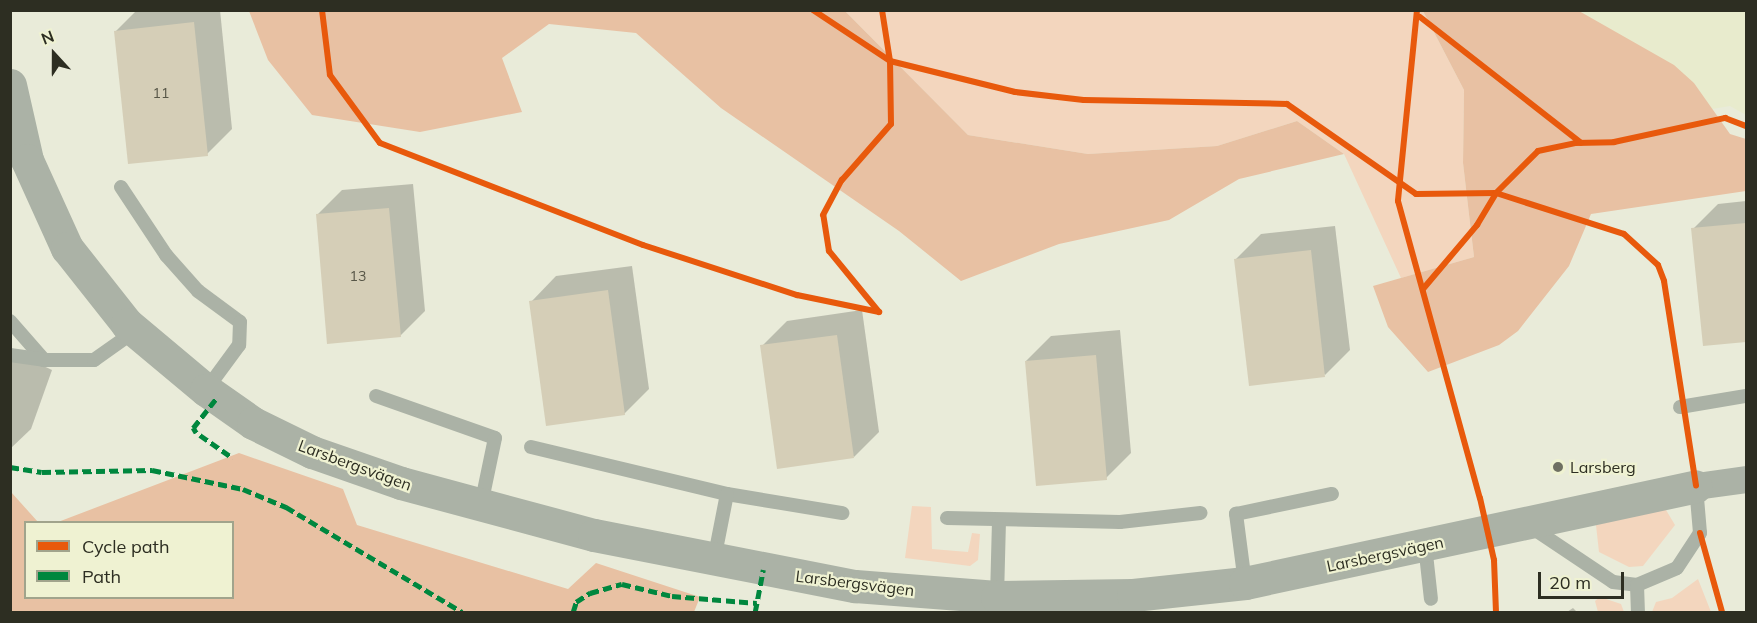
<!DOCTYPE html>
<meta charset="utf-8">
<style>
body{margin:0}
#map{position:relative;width:1757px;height:623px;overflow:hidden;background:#e9ebd9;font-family:Mulish,sans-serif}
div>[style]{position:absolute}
.built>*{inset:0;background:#e8ebcd}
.green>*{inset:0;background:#f3d6be}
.forest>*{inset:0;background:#e8c1a3}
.shadow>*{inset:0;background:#0003}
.building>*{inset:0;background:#d5ceb7}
.service>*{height:14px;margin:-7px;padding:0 7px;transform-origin:7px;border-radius:7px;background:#abb2a6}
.minor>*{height:27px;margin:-13.5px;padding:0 13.5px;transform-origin:13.5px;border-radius:13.5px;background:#abb2a6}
.tertiary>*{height:33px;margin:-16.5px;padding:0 16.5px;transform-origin:16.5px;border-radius:16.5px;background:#abb2a6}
.quiet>*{height:4.5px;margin-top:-2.25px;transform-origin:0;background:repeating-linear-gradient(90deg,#00873e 0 9px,transparent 0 13.5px)}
.cycleway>*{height:6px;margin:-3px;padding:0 3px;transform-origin:3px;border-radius:3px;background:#e8590c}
.dots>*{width:16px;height:16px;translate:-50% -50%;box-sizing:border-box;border:3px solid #eff2d2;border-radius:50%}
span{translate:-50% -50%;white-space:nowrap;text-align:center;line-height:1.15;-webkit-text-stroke:4.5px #eff2d2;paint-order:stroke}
.number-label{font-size:14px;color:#575647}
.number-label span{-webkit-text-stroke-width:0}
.street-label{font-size:16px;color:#2d2e22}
.poi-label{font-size:16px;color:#2d2e22}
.left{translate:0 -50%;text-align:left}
.frame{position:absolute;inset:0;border:12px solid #2d2e22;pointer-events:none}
.legend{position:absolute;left:24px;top:521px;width:210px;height:78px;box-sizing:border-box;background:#eff2d2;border:2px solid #a1a48c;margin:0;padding:8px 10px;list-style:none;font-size:18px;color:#2d2e22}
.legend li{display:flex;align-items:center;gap:12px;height:30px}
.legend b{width:30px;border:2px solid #a1a48c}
.north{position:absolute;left:24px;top:24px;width:60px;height:60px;-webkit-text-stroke:4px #eff2d2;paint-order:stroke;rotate:339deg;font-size:16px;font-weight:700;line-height:24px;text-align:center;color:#2d2e22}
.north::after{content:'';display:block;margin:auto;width:21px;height:27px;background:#2d2e22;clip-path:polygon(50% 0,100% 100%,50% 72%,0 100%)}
.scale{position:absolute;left:1538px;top:572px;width:86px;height:27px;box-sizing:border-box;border:3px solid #2d2e22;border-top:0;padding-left:8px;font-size:18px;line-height:21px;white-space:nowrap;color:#2d2e22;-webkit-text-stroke:4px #eff2d2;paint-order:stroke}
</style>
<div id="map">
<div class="built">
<div style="clip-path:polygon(1579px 11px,1746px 11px,1746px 115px,1730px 106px,1712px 109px,1694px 83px)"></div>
</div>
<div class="green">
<div style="clip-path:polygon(845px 11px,1423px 11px,1464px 90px,1463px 163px,1474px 257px,1401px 278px,1344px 154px,1297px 121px,1217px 146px,1088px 154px,968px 135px)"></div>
<div style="clip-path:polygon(912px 506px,931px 507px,932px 549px,968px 552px,972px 533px,980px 534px,978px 560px,970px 566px,905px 558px)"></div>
<div style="clip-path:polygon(1657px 510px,1666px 510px,1675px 525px,1643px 566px,1629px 567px,1599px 552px,1596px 525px)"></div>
<div style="clip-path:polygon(1698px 579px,1711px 612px,1652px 612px,1656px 602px,1672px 598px)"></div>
<div style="clip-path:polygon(1600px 597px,1621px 604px,1624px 612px,1598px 612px,1595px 601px)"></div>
</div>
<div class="forest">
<div style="clip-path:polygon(249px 11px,845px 11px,968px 135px,1088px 154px,1217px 146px,1297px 121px,1344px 154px,1239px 179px,1169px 220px,1059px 244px,961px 281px,899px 231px,721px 108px,636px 33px,549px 24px,502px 58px,522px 112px,420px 132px,312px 115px,268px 60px)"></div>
<div style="clip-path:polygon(1423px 11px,1579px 11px,1674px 65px,1694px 83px,1730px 134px,1746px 139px,1746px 191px,1591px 214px,1569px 266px,1518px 331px,1499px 345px,1428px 372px,1388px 327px,1373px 286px,1474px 257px,1463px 163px,1464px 90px)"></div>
<div style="clip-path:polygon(239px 453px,343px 489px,357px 525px,568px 589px,596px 563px,700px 597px,694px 612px,11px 612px,11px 492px,38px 522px,26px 522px,26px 598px,232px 598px,232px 522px,58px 522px)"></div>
</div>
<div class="shadow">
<div style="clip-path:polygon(137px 10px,220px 10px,232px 129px,207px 154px,116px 31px)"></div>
<div style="clip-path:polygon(413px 184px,425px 311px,400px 336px,317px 215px,342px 190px)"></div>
<div style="clip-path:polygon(1746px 201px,1746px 341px,1704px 345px,1693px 229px,1718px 204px)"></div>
<div style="clip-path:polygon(1335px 226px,1350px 350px,1325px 375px,1236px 259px,1261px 234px)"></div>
<div style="clip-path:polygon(632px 266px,649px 389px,624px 414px,531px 302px,556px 276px)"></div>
<div style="clip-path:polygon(862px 310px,879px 432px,854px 457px,762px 346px,787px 321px)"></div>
<div style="clip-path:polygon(1120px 330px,1131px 453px,1106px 478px,1026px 361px,1051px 336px)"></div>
<div style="clip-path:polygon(10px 350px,52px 370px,31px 429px,10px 449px)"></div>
<div style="clip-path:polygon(1573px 608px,1577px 612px,1567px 612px)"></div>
</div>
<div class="building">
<div style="clip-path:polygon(194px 22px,208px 156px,128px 164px,114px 31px)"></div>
<div style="clip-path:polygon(389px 208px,401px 337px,327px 344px,316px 214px)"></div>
<div style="clip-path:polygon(1746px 223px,1746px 342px,1703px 346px,1691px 228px)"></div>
<div style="clip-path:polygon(1311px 250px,1325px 377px,1249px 386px,1234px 259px)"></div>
<div style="clip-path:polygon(608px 290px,625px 415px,546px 426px,529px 301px)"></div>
<div style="clip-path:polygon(837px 335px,854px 458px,777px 469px,760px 345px)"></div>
<div style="clip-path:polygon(1096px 355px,1107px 480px,1036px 486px,1025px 361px)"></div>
</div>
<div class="service">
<div style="left:121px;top:187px;width:82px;rotate:56.5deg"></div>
<div style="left:166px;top:255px;width:48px;rotate:48.4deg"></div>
<div style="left:198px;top:291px;width:52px;rotate:36.4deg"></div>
<div style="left:240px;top:322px;width:23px;rotate:92deg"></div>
<div style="left:239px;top:345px;width:56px;rotate:126.3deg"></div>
<div style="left:10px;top:321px;width:52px;rotate:48.9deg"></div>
<div style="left:44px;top:360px;width:50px"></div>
<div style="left:94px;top:360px;width:50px;rotate:-35.3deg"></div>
<div style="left:10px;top:355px;width:34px;rotate:8deg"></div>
<div style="left:376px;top:396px;width:126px;rotate:19.4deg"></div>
<div style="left:495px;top:438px;width:68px;rotate:101.8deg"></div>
<div style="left:1680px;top:407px;width:67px;rotate:-9.5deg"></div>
<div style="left:531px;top:447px;width:202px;rotate:13.5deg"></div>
<div style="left:727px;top:494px;width:117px;rotate:9.4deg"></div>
<div style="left:947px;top:518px;width:173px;rotate:1.3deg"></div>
<div style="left:1120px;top:522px;width:81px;rotate:-6.4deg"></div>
<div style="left:1528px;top:525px;width:102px;rotate:33.8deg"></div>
<div style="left:1613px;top:582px;width:24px;rotate:7deg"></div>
<div style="left:1637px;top:585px;width:43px;rotate:-23deg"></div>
<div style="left:1677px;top:568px;width:42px;rotate:-56.7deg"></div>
<div style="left:1700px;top:533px;width:47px;rotate:-94.9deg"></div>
<div style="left:1425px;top:545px;width:54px;rotate:83.7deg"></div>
<div style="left:714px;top:560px;width:67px;rotate:-78.9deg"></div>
<div style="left:1245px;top:583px;width:70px;rotate:-97.4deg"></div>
<div style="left:1236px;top:514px;width:98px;rotate:-11.8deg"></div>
<div style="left:1637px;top:585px;width:27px;rotate:88deg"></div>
<div style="left:997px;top:597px;width:74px;rotate:-88.5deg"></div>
</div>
<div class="minor">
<div style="left:1696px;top:486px;width:50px;rotate:-8deg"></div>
</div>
<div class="tertiary">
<div style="left:10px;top:85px;width:77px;rotate:77.2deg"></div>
<div style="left:27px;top:160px;width:97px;rotate:65.6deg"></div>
<div style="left:67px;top:248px;width:97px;rotate:51.7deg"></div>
<div style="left:127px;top:324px;width:103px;rotate:39.9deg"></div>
<div style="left:206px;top:390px;width:57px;rotate:35.1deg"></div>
<div style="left:253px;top:423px;width:66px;rotate:26.2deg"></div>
<div style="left:312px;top:452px;width:94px;rotate:19.2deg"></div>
<div style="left:401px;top:483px;width:200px;rotate:15.1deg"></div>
<div style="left:594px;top:535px;width:266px;rotate:11.1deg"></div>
<div style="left:855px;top:586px;width:142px;rotate:4.4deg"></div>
<div style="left:997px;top:597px;width:136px;rotate:-0.8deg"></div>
<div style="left:1133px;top:595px;width:113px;rotate:-6.1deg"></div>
<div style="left:1245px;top:583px;width:461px;rotate:-12.1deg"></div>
</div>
<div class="quiet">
<div style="left:196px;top:433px;width:6px;rotate:-121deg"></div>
<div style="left:193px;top:428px;width:39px;rotate:-52deg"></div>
<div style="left:200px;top:435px;width:40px;rotate:34.9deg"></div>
<div style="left:10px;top:467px;width:32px;rotate:9deg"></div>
<div style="left:42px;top:472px;width:110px;rotate:-1deg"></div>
<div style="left:152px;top:470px;width:93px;rotate:11.8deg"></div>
<div style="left:243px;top:489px;width:47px;rotate:22.7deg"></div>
<div style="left:286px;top:507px;width:205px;rotate:30.8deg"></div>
<div style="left:573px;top:612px;width:10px;rotate:-73deg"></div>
<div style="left:576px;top:602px;width:17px;rotate:-33deg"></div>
<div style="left:590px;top:593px;width:33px;rotate:-16deg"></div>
<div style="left:622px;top:584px;width:51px;rotate:13.5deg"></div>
<div style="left:672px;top:596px;width:85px;rotate:4.7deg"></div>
<div style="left:755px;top:612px;width:43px;rotate:-79.2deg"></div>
</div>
<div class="cycleway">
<div style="left:322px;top:10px;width:65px;rotate:83deg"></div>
<div style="left:330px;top:75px;width:84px;rotate:53.7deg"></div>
<div style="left:380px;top:143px;width:282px;rotate:21.2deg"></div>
<div style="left:643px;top:245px;width:162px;rotate:18deg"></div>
<div style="left:797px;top:295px;width:84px;rotate:11.7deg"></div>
<div style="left:813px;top:10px;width:92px;rotate:33.5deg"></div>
<div style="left:890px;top:61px;width:129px;rotate:13.9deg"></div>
<div style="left:1015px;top:92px;width:69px;rotate:6.6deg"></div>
<div style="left:1084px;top:100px;width:203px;rotate:1.1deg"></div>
<div style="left:1287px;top:104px;width:157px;rotate:34.9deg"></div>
<div style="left:1416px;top:194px;width:80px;rotate:-0.7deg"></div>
<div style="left:1496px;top:193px;width:59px;rotate:-45deg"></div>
<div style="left:1538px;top:151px;width:38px;rotate:-12deg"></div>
<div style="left:1575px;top:143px;width:39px;rotate:-1deg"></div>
<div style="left:1614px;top:142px;width:114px;rotate:-12.2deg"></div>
<div style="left:1725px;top:118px;width:22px;rotate:21deg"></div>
<div style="left:1417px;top:10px;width:192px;rotate:95.7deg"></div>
<div style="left:1398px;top:201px;width:308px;rotate:74.6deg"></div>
<div style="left:1480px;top:498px;width:64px;rotate:77.3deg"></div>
<div style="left:1494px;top:560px;width:52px;rotate:87.8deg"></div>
<div style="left:1420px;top:17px;width:204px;rotate:38deg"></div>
<div style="left:1423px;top:289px;width:84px;rotate:-49.8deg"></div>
<div style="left:1477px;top:225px;width:37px;rotate:-59deg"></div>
<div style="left:1496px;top:193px;width:134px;rotate:17.8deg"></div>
<div style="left:1624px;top:234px;width:46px;rotate:42.4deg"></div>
<div style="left:1658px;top:265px;width:17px;rotate:69deg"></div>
<div style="left:1664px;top:281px;width:207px;rotate:81.1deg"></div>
<div style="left:879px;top:312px;width:79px;rotate:-129.3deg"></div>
<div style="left:829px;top:251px;width:36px;rotate:-99deg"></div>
<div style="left:823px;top:215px;width:40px;rotate:-62deg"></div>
<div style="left:842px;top:180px;width:74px;rotate:-48.8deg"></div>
<div style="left:891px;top:124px;width:63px;rotate:-90.9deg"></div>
<div style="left:890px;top:61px;width:52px;rotate:-98.9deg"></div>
<div style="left:1700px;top:533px;width:82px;rotate:74.4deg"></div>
</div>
<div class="dots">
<div style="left:1558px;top:467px;background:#6f7062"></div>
</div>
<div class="number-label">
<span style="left:161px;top:93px">11</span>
<span style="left:358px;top:276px">13</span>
</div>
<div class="street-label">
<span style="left:355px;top:465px;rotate:20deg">Larsbergsvägen</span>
<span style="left:1385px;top:554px;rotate:-12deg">Larsbergsvägen</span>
<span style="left:855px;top:583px;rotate:7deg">Larsbergsvägen</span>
</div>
<div class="poi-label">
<span class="left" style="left:1570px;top:467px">Larsberg</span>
</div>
<div class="frame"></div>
<ul class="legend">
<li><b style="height:8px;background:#e8590c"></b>Cycle path</li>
<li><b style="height:8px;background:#00873e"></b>Path</li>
</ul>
<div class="north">N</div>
<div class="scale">20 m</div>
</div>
